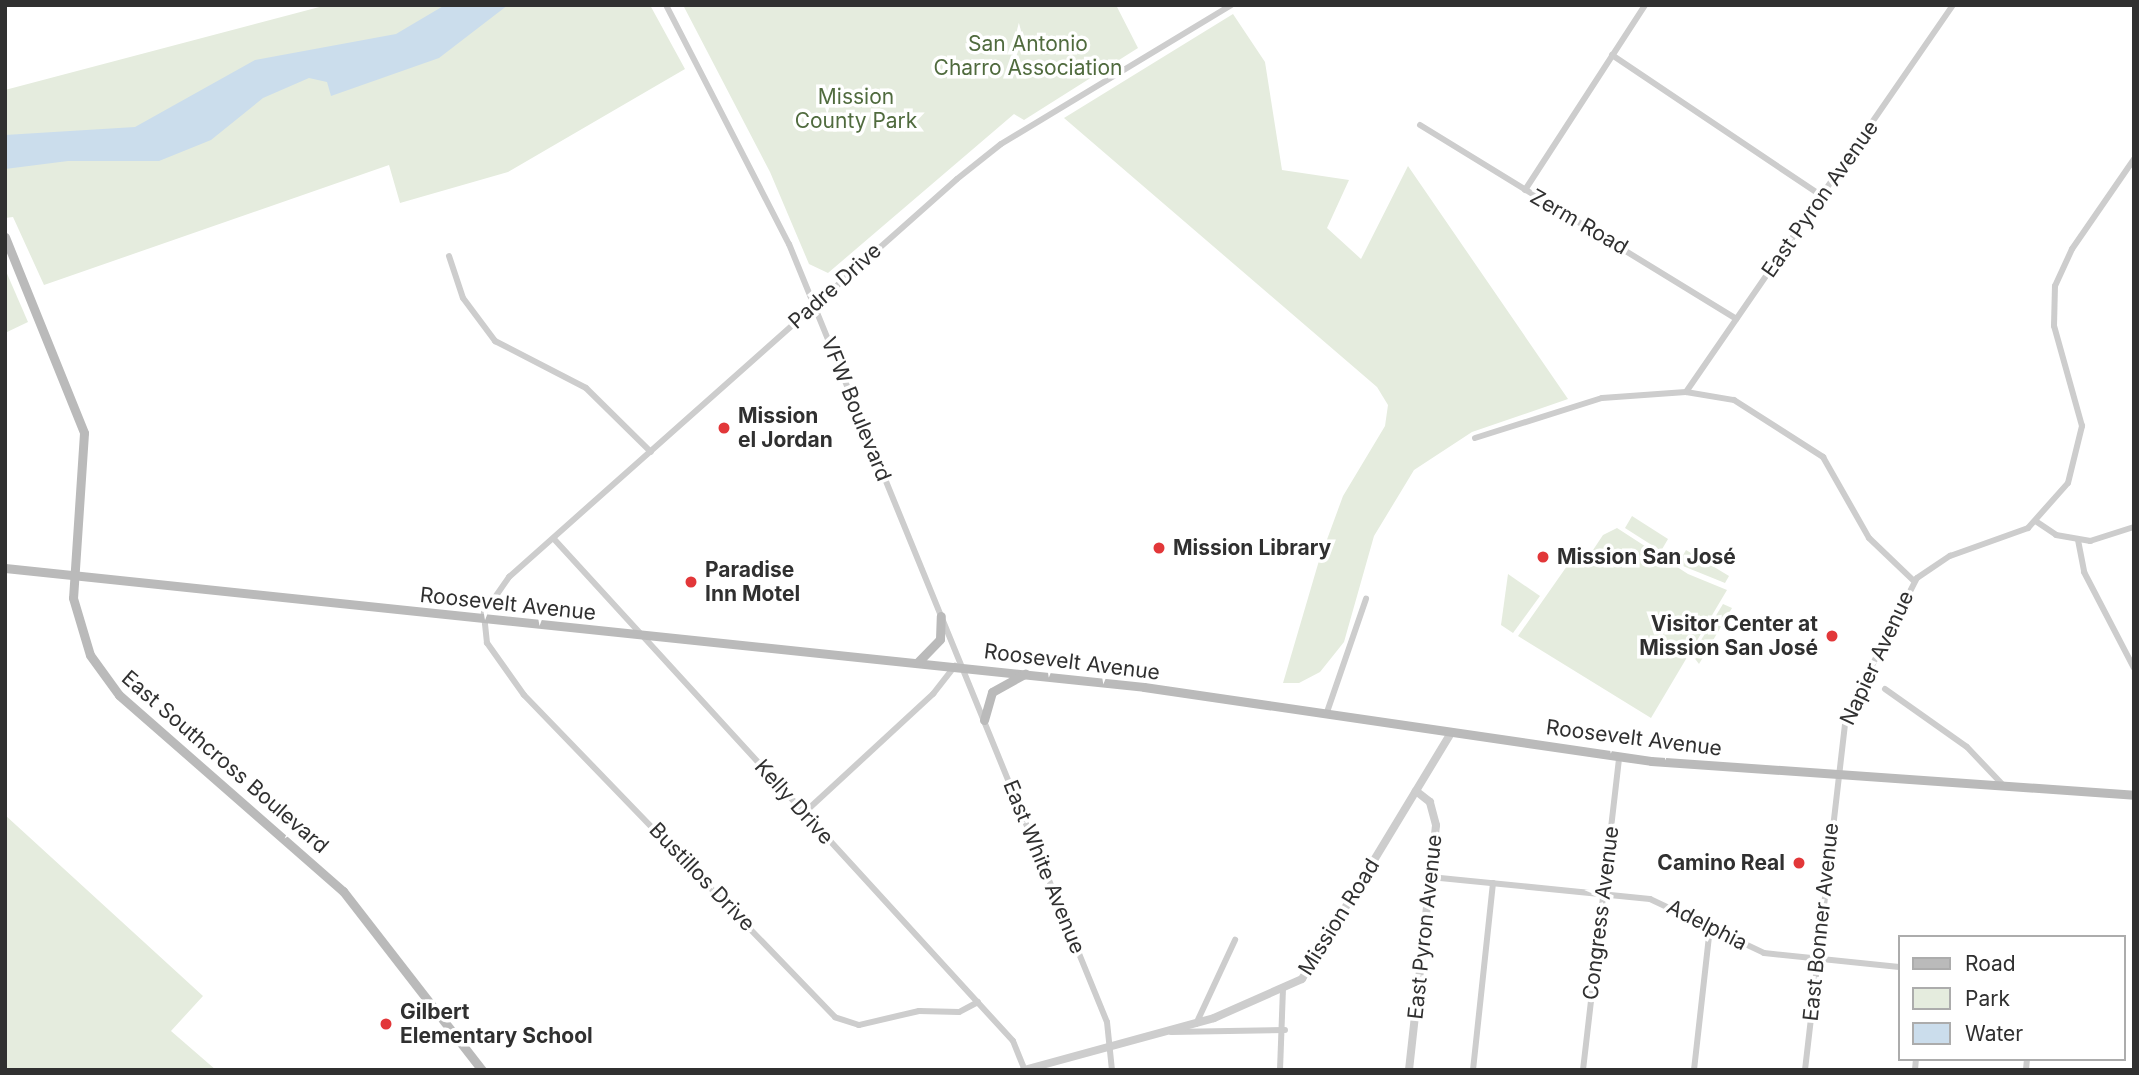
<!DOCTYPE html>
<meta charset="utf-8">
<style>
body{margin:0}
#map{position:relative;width:2139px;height:1075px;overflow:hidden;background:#fff;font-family:Inter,sans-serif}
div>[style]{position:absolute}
.green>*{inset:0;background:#e5ecde}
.water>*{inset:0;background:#cbddec}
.minor>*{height:6px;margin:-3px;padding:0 3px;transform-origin:3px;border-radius:3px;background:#cdcdcd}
.tertiary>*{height:8px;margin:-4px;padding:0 4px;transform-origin:4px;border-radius:4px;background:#cdcdcd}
.secondary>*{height:9px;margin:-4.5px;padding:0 4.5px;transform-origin:4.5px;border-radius:4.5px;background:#bababa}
.dots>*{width:19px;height:19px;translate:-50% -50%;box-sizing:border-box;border:4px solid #fff;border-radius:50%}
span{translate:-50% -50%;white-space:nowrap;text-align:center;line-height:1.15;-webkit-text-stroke:7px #fff;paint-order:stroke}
.park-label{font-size:21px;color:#506b3e}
.street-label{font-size:21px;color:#303030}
.poi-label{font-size:21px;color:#303030;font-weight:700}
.left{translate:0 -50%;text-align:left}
.right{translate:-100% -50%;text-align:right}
.frame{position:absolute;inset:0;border:7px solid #303030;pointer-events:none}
.legend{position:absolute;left:1898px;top:935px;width:228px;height:126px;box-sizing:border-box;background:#fff;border:2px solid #acacac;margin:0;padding:9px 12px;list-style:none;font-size:21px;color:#303030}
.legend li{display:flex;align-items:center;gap:14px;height:35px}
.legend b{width:35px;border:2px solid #acacac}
</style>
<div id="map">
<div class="green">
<div style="clip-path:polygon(327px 5px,650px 5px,685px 69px,508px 172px,400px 203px,389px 165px,44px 285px,13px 217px,5px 218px,5px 90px)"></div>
<div style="clip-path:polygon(683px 5px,1116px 5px,1138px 48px,1024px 120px,1014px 114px,828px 273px,809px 264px,770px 172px)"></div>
<div style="clip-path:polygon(1233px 14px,1265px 62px,1282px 170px,1349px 180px,1327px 228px,1361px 259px,1408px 166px,1568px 399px,1472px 432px,1414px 470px,1374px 536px,1344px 642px,1320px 672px,1299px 683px,1283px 683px,1318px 564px,1343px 496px,1385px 426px,1388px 405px,1377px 387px,1064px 118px)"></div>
<div style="clip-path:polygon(5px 269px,28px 322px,5px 333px)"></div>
<div style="clip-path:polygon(1632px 516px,1668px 539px,1661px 551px,1625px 528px)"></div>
<div style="clip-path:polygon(1617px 528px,1688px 574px,1727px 590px,1651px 718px,1518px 636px,1567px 566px,1589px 556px,1603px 535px)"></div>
<div style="clip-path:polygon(1686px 550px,1729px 576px,1725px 583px,1678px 564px)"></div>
<div style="clip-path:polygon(1508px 574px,1540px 596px,1513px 633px,1501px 625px)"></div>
<div style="clip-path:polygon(1723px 604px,1732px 608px,1699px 664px,1692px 655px)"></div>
<div style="clip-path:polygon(5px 815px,203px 996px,171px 1031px,216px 1070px,5px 1070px)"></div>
</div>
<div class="water">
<div style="clip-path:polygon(445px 5px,508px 5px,439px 58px,331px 96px,327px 82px,309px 78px,263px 98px,211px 140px,159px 161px,68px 161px,5px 169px,5px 135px,135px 127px,255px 60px,396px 34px)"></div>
</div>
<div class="minor">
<div style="left:666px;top:5px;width:269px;rotate:62.8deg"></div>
<div style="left:789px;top:244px;width:840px;rotate:67.77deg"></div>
<div style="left:1107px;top:1022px;width:48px;rotate:84.1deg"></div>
<div style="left:1612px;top:55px;width:253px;rotate:33.9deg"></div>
<div style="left:1420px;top:125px;width:371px;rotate:31.5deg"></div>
<div style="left:1525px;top:190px;width:221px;rotate:-57deg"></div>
<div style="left:449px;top:256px;width:44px;rotate:71.6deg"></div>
<div style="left:463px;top:298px;width:54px;rotate:53.3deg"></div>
<div style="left:495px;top:341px;width:102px;rotate:27.3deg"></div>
<div style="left:586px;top:388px;width:91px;rotate:44.6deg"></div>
<div style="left:1686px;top:392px;width:470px;rotate:-55.4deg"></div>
<div style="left:1475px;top:438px;width:133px;rotate:-17.5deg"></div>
<div style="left:1602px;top:398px;width:84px;rotate:-4.1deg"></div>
<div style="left:1686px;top:392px;width:49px;rotate:9.5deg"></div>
<div style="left:1734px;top:400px;width:106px;rotate:32.6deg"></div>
<div style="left:1823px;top:457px;width:93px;rotate:60.4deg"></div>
<div style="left:1869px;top:538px;width:62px;rotate:43.7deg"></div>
<div style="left:2037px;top:522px;width:23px;rotate:34deg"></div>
<div style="left:2056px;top:535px;width:35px;rotate:10deg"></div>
<div style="left:2090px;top:541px;width:46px;rotate:-17.7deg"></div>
<div style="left:554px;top:539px;width:680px;rotate:47.56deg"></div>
<div style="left:1013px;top:1041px;width:31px;rotate:68deg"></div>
<div style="left:2078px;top:540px;width:33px;rotate:79deg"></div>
<div style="left:2084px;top:572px;width:108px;rotate:62.5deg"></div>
<div style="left:1885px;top:689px;width:100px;rotate:35.3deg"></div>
<div style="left:1967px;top:747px;width:51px;rotate:46.6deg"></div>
<div style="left:1326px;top:715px;width:123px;rotate:-71deg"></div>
<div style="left:804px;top:813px;width:176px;rotate:-42.7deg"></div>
<div style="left:933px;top:694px;width:36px;rotate:-52deg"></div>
<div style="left:1430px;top:877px;width:221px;rotate:5.7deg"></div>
<div style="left:1650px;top:899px;width:126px;rotate:25.3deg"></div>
<div style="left:1764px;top:953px;width:136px;rotate:5.9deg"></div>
<div style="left:978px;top:1002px;width:21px;rotate:152deg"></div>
<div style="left:959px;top:1012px;width:40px;rotate:-178.6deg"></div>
<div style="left:919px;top:1011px;width:62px;rotate:166.9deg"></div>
<div style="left:859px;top:1025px;width:25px;rotate:-162deg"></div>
<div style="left:835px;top:1017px;width:448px;rotate:-134deg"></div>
<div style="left:524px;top:695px;width:64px;rotate:-125.4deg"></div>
<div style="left:487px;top:643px;width:30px;rotate:-96deg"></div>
<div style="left:484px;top:613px;width:44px;rotate:-55.2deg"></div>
<div style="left:509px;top:577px;width:599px;rotate:-41.62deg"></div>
<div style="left:957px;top:179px;width:56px;rotate:-38.5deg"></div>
<div style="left:1001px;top:144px;width:269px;rotate:-31.1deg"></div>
<div style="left:1196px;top:1024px;width:93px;rotate:-65.1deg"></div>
<div style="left:1171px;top:1032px;width:114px;rotate:-1deg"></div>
<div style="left:1280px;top:1070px;width:80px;rotate:-87.9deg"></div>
<div style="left:1473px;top:1070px;width:188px;rotate:-83.9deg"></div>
<div style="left:1583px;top:1070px;width:315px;rotate:-83.4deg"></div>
<div style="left:1694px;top:1070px;width:144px;rotate:-83.6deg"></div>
<div style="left:1805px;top:1070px;width:356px;rotate:-83.4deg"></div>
<div style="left:1846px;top:716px;width:155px;rotate:-62.8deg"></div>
<div style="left:1917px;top:578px;width:40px;rotate:-34deg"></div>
<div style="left:1950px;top:556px;width:83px;rotate:-19.7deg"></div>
<div style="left:2028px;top:528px;width:60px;rotate:-48.4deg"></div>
<div style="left:2068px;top:483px;width:59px;rotate:-76.2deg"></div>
<div style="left:2082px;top:426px;width:104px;rotate:-105.6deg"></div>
<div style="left:2054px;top:326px;width:40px;rotate:-88.6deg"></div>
<div style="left:2055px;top:286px;width:41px;rotate:-65.3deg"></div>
<div style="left:2072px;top:249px;width:109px;rotate:-55.4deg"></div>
<div style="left:1915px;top:1070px;width:11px;rotate:-85deg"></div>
<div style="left:2026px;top:1070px;width:11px;rotate:-85deg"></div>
</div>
<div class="tertiary">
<div style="left:1024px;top:1070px;width:197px;rotate:-15.3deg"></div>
<div style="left:1214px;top:1018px;width:96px;rotate:-23.9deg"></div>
<div style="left:1302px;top:979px;width:288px;rotate:-58.8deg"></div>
<div style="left:1409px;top:1070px;width:246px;rotate:-83.7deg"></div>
<div style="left:1436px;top:825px;width:24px;rotate:-105deg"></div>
<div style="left:1430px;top:802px;width:18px;rotate:-142deg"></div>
</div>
<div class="secondary">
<div style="left:5px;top:237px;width:211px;rotate:68deg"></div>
<div style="left:84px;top:433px;width:165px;rotate:93.8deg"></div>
<div style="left:73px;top:598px;width:59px;rotate:73.4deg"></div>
<div style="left:90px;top:655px;width:49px;rotate:54.1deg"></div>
<div style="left:119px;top:695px;width:298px;rotate:41.2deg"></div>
<div style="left:343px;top:891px;width:227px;rotate:52.2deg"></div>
<div style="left:5px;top:568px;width:1145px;rotate:5.96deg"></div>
<div style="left:1144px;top:687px;width:512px;rotate:8.3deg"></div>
<div style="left:1651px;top:761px;width:484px;rotate:4deg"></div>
<div style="left:917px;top:663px;width:33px;rotate:-46deg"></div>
<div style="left:940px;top:639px;width:23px;rotate:-88deg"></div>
<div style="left:984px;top:720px;width:29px;rotate:-74deg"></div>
<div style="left:992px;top:692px;width:38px;rotate:-29deg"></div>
</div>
<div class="dots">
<div style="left:724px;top:428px;background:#e23739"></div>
<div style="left:1159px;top:548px;background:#e23739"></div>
<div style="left:1543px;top:557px;background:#e23739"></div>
<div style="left:691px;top:582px;background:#e23739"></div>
<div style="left:1832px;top:636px;background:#e23739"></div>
<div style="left:1799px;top:863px;background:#e23739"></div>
<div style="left:386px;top:1024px;background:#e23739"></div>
</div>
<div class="park-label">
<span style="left:1028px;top:56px">San Antonio<br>Charro Association</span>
<span style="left:856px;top:109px">Mission<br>County Park</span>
</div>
<div class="street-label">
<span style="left:1820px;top:199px;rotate:-55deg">East Pyron Avenue</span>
<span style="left:1579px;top:222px;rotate:30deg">Zerm Road</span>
<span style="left:835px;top:286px;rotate:-42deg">Padre Drive</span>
<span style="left:856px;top:409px;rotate:68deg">VFW Boulevard</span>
<span style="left:508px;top:604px;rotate:6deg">Roosevelt Avenue</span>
<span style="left:1877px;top:658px;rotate:-65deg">Napier Avenue</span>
<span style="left:1072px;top:662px;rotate:7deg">Roosevelt Avenue</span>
<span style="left:1634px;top:738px;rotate:7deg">Roosevelt Avenue</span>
<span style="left:225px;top:762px;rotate:41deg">East Southcross Boulevard</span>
<span style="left:794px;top:802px;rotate:48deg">Kelly Drive</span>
<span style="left:1044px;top:867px;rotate:68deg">East White Avenue</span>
<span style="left:702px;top:877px;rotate:46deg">Bustillos Drive</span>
<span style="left:1601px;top:913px;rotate:-83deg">Congress Avenue</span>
<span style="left:1339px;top:917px;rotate:-58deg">Mission Road</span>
<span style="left:1821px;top:922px;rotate:-84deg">East Bonner Avenue</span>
<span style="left:1707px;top:925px;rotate:27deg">Adelphia</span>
<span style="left:1425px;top:927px;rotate:-84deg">East Pyron Avenue</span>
</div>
<div class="poi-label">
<span class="left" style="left:738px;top:428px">Mission<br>el Jordan</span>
<span class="left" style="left:1173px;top:548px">Mission Library</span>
<span class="left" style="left:1557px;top:557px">Mission San José</span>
<span class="left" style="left:705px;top:582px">Paradise<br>Inn Motel</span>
<span class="right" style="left:1818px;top:636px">Visitor Center at<br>Mission San José</span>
<span class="right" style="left:1785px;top:863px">Camino Real</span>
<span class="left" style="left:400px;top:1024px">Gilbert<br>Elementary School</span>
</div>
<div class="frame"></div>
<ul class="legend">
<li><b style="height:9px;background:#bababa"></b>Road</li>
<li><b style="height:19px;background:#e5ecde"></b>Park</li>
<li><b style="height:19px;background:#cbddec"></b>Water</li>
</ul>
</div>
